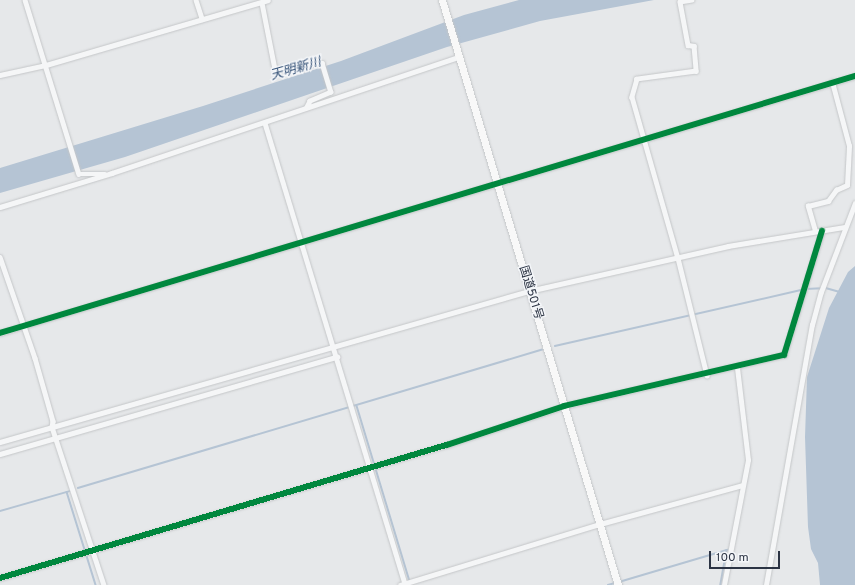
<!DOCTYPE html>
<meta charset="utf-8">
<style>
body{margin:0}
#map{position:relative;width:855px;height:585px;overflow:hidden;background:#e6e8ea;font-family:Overpass,"Noto Sans JP",sans-serif}
div>[style]{position:absolute}
.water>*{inset:0;background:#b5c4d4}
.stream>*{height:1.5px;margin:-0.75px;padding:0 0.75px;transform-origin:0.75px;border-radius:0.75px;background:#b5c4d4}
.roads{filter:drop-shadow(0 0 1px #c4c6c8) drop-shadow(0 0 1px #c4c6c8)}
.minor>*{height:4.5px;margin:-2.25px;padding:0 2.25px;transform-origin:2.25px;border-radius:2.25px;background:#f5f6f7}
.highway>*{height:7px;margin:-3.5px;padding:0 3.5px;transform-origin:3.5px;border-radius:3.5px;background:#f8f8f8}
.cycleway>*{height:6px;margin:-3px;padding:0 3px;transform-origin:3px;border-radius:3px;background:#00873e}
span{translate:-50% -50%;white-space:nowrap;text-align:center;line-height:1.15;-webkit-text-stroke:3px #f4f6f9;paint-order:stroke}
.street-label{font-size:12px;color:#2c3444}
.water-label{font-size:13px;color:#365378;font-style:italic}
.scale{position:absolute;left:709px;top:551px;width:71px;height:18px;box-sizing:border-box;border:2px solid #2c3444;border-top:0;padding-left:5px;font-size:12px;line-height:14px;white-space:nowrap;color:#2c3444;-webkit-text-stroke:3px #f4f6f9;paint-order:stroke}
</style>
<div id="map">
<div class="water">
<div style="clip-path:polygon(519px 0,654px 0,540px 21px,447px 47px,125px 157px,0 193px,0 168px,203px 106px,341px 61px,464px 15px)"></div>
<div style="clip-path:polygon(855px 266px,855px 585px,820px 585px,818px 563px,811px 549px,808px 527px,805px 437px,807px 377px,829px 308px,848px 272px)"></div>
</div>
<div class="stream">
<div style="left:806px;top:289px;width:20px;rotate:-3deg"></div>
<div style="left:826px;top:288px;width:15px;rotate:16deg"></div>
<div style="left:555px;top:346px;width:253px;rotate:-12.8deg"></div>
<div style="left:357px;top:406px;width:187px;rotate:73.2deg"></div>
<div style="left:78px;top:488px;width:484px;rotate:-16.6deg"></div>
<div style="left:67px;top:492px;width:97px;rotate:72.7deg"></div>
<div style="left:0;top:511px;width:73px;rotate:-15.9deg"></div>
<div style="left:619px;top:582px;width:113px;rotate:-16.5deg"></div>
<div style="left:727px;top:550px;width:36px;rotate:100deg"></div>
<div style="left:608px;top:585px;width:7px;rotate:-16deg"></div>
</div>
<div class="roads">
<div class="minor">
<div style="left:25px;top:0;width:182px;rotate:72.8deg"></div>
<div style="left:79px;top:174px;width:26px"></div>
<div style="left:196px;top:0;width:20px;rotate:72deg"></div>
<div style="left:692px;top:0;width:12px;rotate:171deg"></div>
<div style="left:680px;top:2px;width:44px;rotate:79.5deg"></div>
<div style="left:688px;top:45px;width:6px;rotate:9deg"></div>
<div style="left:694px;top:46px;width:25px;rotate:85deg"></div>
<div style="left:696px;top:71px;width:60px;rotate:172.3deg"></div>
<div style="left:637px;top:79px;width:19px;rotate:106deg"></div>
<div style="left:632px;top:97px;width:167px;rotate:74.1deg"></div>
<div style="left:678px;top:258px;width:121px;rotate:76.1deg"></div>
<div style="left:262px;top:3px;width:67px;rotate:78.9deg"></div>
<div style="left:275px;top:69px;width:29px;rotate:-2deg"></div>
<div style="left:304px;top:68px;width:8px;rotate:-30deg"></div>
<div style="left:311px;top:64px;width:11px;rotate:-5deg"></div>
<div style="left:322px;top:63px;width:30px;rotate:73deg"></div>
<div style="left:331px;top:92px;width:23px;rotate:157deg"></div>
<div style="left:310px;top:101px;width:7px;rotate:117deg"></div>
<div style="left:0;top:75px;width:47px;rotate:-12.3deg"></div>
<div style="left:46px;top:65px;width:231px;rotate:-16.3deg"></div>
<div style="left:265px;top:123px;width:483px;rotate:73.1deg"></div>
<div style="left:0;top:207px;width:117px;rotate:-16.9deg"></div>
<div style="left:112px;top:173px;width:366px;rotate:-18.5deg"></div>
<div style="left:815px;top:231px;width:26px;rotate:-106deg"></div>
<div style="left:808px;top:206px;width:21px;rotate:-14deg"></div>
<div style="left:828px;top:201px;width:14px;rotate:-54deg"></div>
<div style="left:836px;top:190px;width:12px;rotate:-24deg"></div>
<div style="left:847px;top:185px;width:39px;rotate:-87deg"></div>
<div style="left:849px;top:146px;width:66px;rotate:-104.9deg"></div>
<div style="left:0;top:257px;width:107px;rotate:70.9deg"></div>
<div style="left:35px;top:358px;width:66px;rotate:74.1deg"></div>
<div style="left:53px;top:421px;width:6px;rotate:99deg"></div>
<div style="left:52px;top:427px;width:166px;rotate:71.8deg"></div>
<div style="left:0;top:333px;width:893px;rotate:-16.73deg"></div>
<div style="left:0;top:442px;width:550px;rotate:-15.93deg"></div>
<div style="left:529px;top:291px;width:204px;rotate:-12.7deg"></div>
<div style="left:728px;top:246px;width:118px;rotate:-9.3deg"></div>
<div style="left:0;top:454px;width:351px;rotate:-16.1deg"></div>
<div style="left:0;top:578px;width:466px;rotate:-16.6deg"></div>
<div style="left:447px;top:445px;width:123px;rotate:-18.4deg"></div>
<div style="left:564px;top:406px;width:226px;rotate:-13.1deg"></div>
<div style="left:784px;top:355px;width:130px;rotate:-73deg"></div>
<div style="left:400px;top:585px;width:209px;rotate:-17deg"></div>
<div style="left:600px;top:524px;width:148px;rotate:-15.3deg"></div>
<div style="left:724px;top:585px;width:127px;rotate:-79.1deg"></div>
<div style="left:748px;top:460px;width:93px;rotate:-96.8deg"></div>
<div style="left:766px;top:585px;width:264px;rotate:-80deg"></div>
<div style="left:812px;top:325px;width:34px;rotate:-75deg"></div>
<div style="left:821px;top:292px;width:95px;rotate:-69.1deg"></div>
</div>
<div class="highway">
<div style="left:442px;top:0;width:611px;rotate:73.26deg"></div>
</div>
</div>
<div class="cycleway">
<div style="left:0;top:333px;width:893px;rotate:-16.73deg"></div>
<div style="left:0;top:578px;width:466px;rotate:-16.6deg"></div>
<div style="left:447px;top:445px;width:123px;rotate:-18.4deg"></div>
<div style="left:564px;top:406px;width:226px;rotate:-13.1deg"></div>
<div style="left:784px;top:355px;width:130px;rotate:-73deg"></div>
</div>
<div class="street-label">
<span style="left:530px;top:293px;rotate:73deg">国道501号</span>
</div>
<div class="water-label">
<span style="left:296px;top:70px;rotate:-16deg">天明新川</span>
</div>
<div class="scale">100 m</div>
</div>
